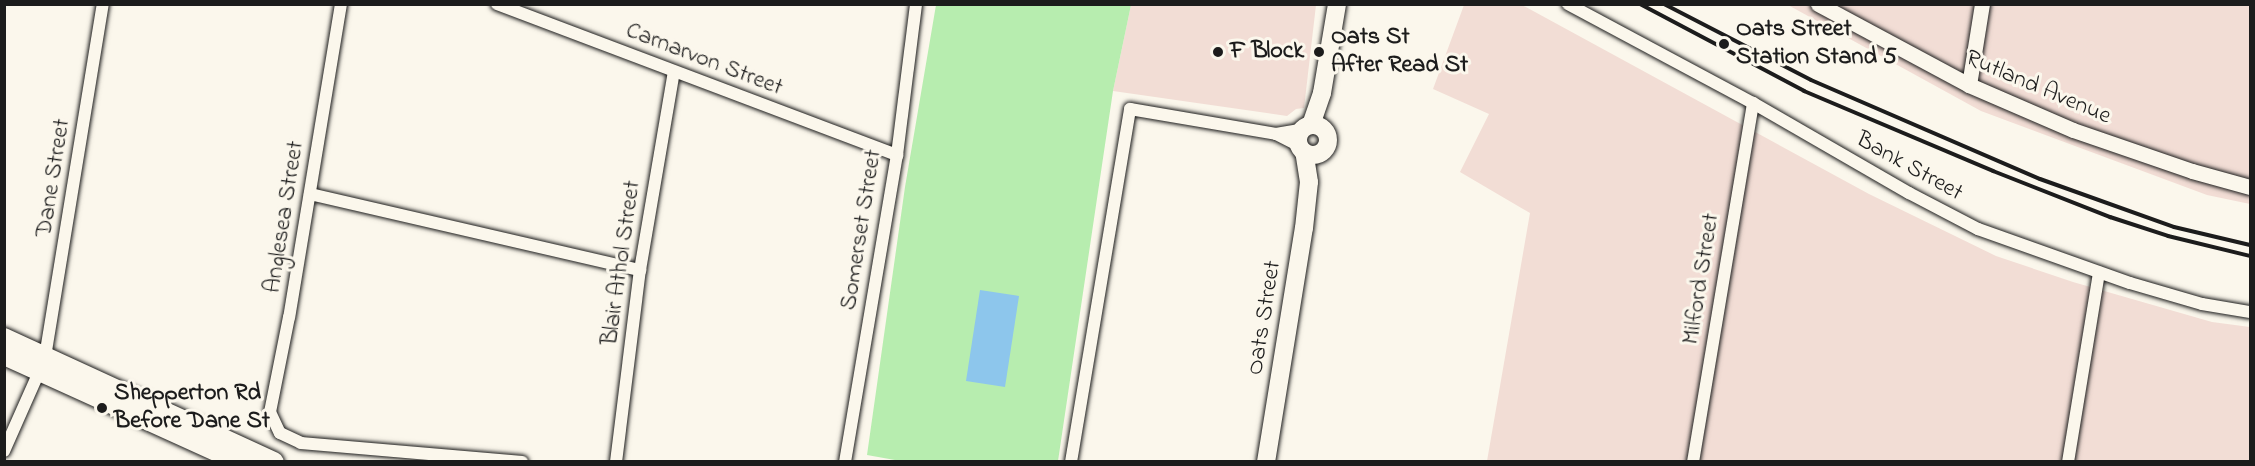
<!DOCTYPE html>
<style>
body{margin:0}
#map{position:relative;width:2255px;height:466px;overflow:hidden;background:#fbf7ec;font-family:"Indie Flower",sans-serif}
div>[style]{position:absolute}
.built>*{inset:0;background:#f2ddd5}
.green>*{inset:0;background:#b7edaf}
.water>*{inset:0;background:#8dc6ec}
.roads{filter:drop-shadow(0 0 2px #1c1c1c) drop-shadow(0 0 2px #1c1c1c)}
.minor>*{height:12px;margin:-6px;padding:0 6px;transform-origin:6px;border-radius:6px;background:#fbf7ec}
.tertiary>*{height:15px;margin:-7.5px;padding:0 7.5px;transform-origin:7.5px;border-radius:7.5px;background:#fbf7ec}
.primary>*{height:18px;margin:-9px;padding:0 9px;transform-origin:9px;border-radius:9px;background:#fbf7ec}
.primary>.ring{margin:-9px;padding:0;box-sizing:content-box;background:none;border:18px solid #fbf7ec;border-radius:50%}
.trunk>*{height:20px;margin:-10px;padding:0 10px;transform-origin:10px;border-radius:10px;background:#fbf7ec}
.rail>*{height:4px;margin:-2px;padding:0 2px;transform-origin:2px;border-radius:2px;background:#1c1c1c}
.dots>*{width:16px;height:16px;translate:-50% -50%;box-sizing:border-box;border:3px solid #fbf7ec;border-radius:50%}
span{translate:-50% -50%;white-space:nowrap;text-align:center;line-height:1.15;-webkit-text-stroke:6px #fbf7ec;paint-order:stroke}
.poi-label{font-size:24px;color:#1c1c1c;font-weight:700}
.left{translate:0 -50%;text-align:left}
.street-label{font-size:24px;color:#1c1c1c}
.frame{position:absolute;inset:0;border:6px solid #1c1c1c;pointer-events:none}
</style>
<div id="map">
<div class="built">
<div style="clip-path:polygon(1131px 5px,1316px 5px,1304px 108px,1296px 109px,1287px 116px,1113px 91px)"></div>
<div style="clip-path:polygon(1464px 5px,1522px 5px,1869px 194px,1996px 256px,2073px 282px,2212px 322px,2250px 327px,2250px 461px,1487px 461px,1530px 213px,1460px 172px,1489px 114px,1433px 89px)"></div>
<div style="clip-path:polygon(1788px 5px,2250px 5px,2250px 204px,2207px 195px,1981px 111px)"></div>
</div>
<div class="green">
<div style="clip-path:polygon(936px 5px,1131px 5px,1113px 91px,1058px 461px,906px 462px,867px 455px,905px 187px)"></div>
</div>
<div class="water">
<div style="clip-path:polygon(980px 290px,1019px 296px,1005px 387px,966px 381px)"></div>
</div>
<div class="roads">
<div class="minor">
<div style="left:341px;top:4px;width:317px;rotate:99.4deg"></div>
<div style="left:289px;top:317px;width:97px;rotate:101.3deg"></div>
<div style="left:270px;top:412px;width:23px;rotate:65deg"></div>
<div style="left:280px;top:433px;width:23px;rotate:25deg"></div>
<div style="left:301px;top:443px;width:222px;rotate:4.9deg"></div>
<div style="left:497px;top:4px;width:428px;rotate:20.7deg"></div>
<div style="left:1568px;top:4px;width:210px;rotate:28.2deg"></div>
<div style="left:1753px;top:103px;width:180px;rotate:30deg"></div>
<div style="left:1909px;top:193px;width:78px;rotate:27.6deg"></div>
<div style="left:1978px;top:229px;width:161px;rotate:19.6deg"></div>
<div style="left:2130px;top:283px;width:75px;rotate:16.3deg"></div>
<div style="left:2202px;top:304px;width:49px;rotate:9.5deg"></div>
<div style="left:1276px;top:134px;width:27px;rotate:-10deg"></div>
<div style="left:310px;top:194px;width:339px;rotate:13deg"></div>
<div style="left:45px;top:357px;width:358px;rotate:-80.7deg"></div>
<div style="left:4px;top:451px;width:86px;rotate:-66.1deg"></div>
<div style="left:616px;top:462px;width:193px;rotate:-82.9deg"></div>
<div style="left:640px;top:270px;width:201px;rotate:-80.3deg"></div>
<div style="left:845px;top:462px;width:311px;rotate:-80.4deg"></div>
<div style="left:897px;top:155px;width:152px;rotate:-82.8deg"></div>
<div style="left:1071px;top:462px;width:358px;rotate:-80.5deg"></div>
<div style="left:1130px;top:109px;width:148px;rotate:9.7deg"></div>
<div style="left:1276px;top:134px;width:27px;rotate:27deg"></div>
<div style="left:1693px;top:462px;width:364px;rotate:-80.5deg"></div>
<div style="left:2068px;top:462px;width:192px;rotate:-80.7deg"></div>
</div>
<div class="tertiary">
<div style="left:1818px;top:4px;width:171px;rotate:28.2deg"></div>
<div style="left:1969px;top:85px;width:113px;rotate:23.4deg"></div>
<div style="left:2073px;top:130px;width:126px;rotate:19deg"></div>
<div style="left:2192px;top:171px;width:60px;rotate:15.4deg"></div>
<div style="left:1969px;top:85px;width:82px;rotate:-80.9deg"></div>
</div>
<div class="primary">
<div style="left:1311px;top:125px;width:34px;rotate:-71deg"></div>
<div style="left:1322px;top:93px;width:90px;rotate:-80.4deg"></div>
<div class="ring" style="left:1298px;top:125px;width:12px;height:12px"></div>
<div style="left:1266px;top:462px;width:237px;rotate:-80.8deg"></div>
<div style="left:1304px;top:228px;width:46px;rotate:-83.8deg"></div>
<div style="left:1309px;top:182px;width:30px;rotate:-99deg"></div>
</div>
<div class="trunk">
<div style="left:4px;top:338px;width:297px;rotate:24.7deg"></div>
<div style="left:4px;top:355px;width:259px;rotate:24.4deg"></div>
</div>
</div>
<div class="rail">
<div style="left:1640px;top:4px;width:186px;rotate:27.9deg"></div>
<div style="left:1804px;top:91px;width:205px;rotate:22.9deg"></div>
<div style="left:1993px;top:171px;width:126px;rotate:21.5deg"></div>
<div style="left:2110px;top:217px;width:61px;rotate:18.1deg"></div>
<div style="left:2168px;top:236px;width:84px;rotate:13.7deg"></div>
<div style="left:1664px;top:4px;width:165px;rotate:27.3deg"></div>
<div style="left:1811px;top:80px;width:249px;rotate:23.4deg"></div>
<div style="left:2040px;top:179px;width:142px;rotate:19.7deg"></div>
<div style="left:2174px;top:227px;width:78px;rotate:13.3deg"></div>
</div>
<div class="dots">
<div style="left:1724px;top:44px;background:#1c1c1c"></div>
<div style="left:1218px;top:52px;background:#1c1c1c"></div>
<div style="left:1319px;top:52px;background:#1c1c1c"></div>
<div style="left:102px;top:408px;background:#1c1c1c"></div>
</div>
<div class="poi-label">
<span class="left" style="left:1736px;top:44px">Oats Street<br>Station Stand 5</span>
<span class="left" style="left:1331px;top:52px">Oats St<br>After Read St</span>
<span class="left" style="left:1230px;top:52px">F Block</span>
<span class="left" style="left:114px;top:408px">Shepperton Rd<br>Before Dane St</span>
</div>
<div class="street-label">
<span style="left:704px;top:60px;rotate:21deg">Carnarvon Street</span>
<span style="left:2038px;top:88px;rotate:23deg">Rutland Avenue</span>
<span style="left:1909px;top:167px;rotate:29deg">Bank Street</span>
<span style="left:54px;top:178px;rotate:-81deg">Dane Street</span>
<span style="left:285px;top:217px;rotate:-81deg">Anglesea Street</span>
<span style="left:862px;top:230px;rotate:-81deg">Somerset Street</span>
<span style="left:622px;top:263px;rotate:-82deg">Blair Athol Street</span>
<span style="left:1702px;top:279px;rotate:-81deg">Milford Street</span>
<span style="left:1265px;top:318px;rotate:-81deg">Oats Street</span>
</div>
<div class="frame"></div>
</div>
